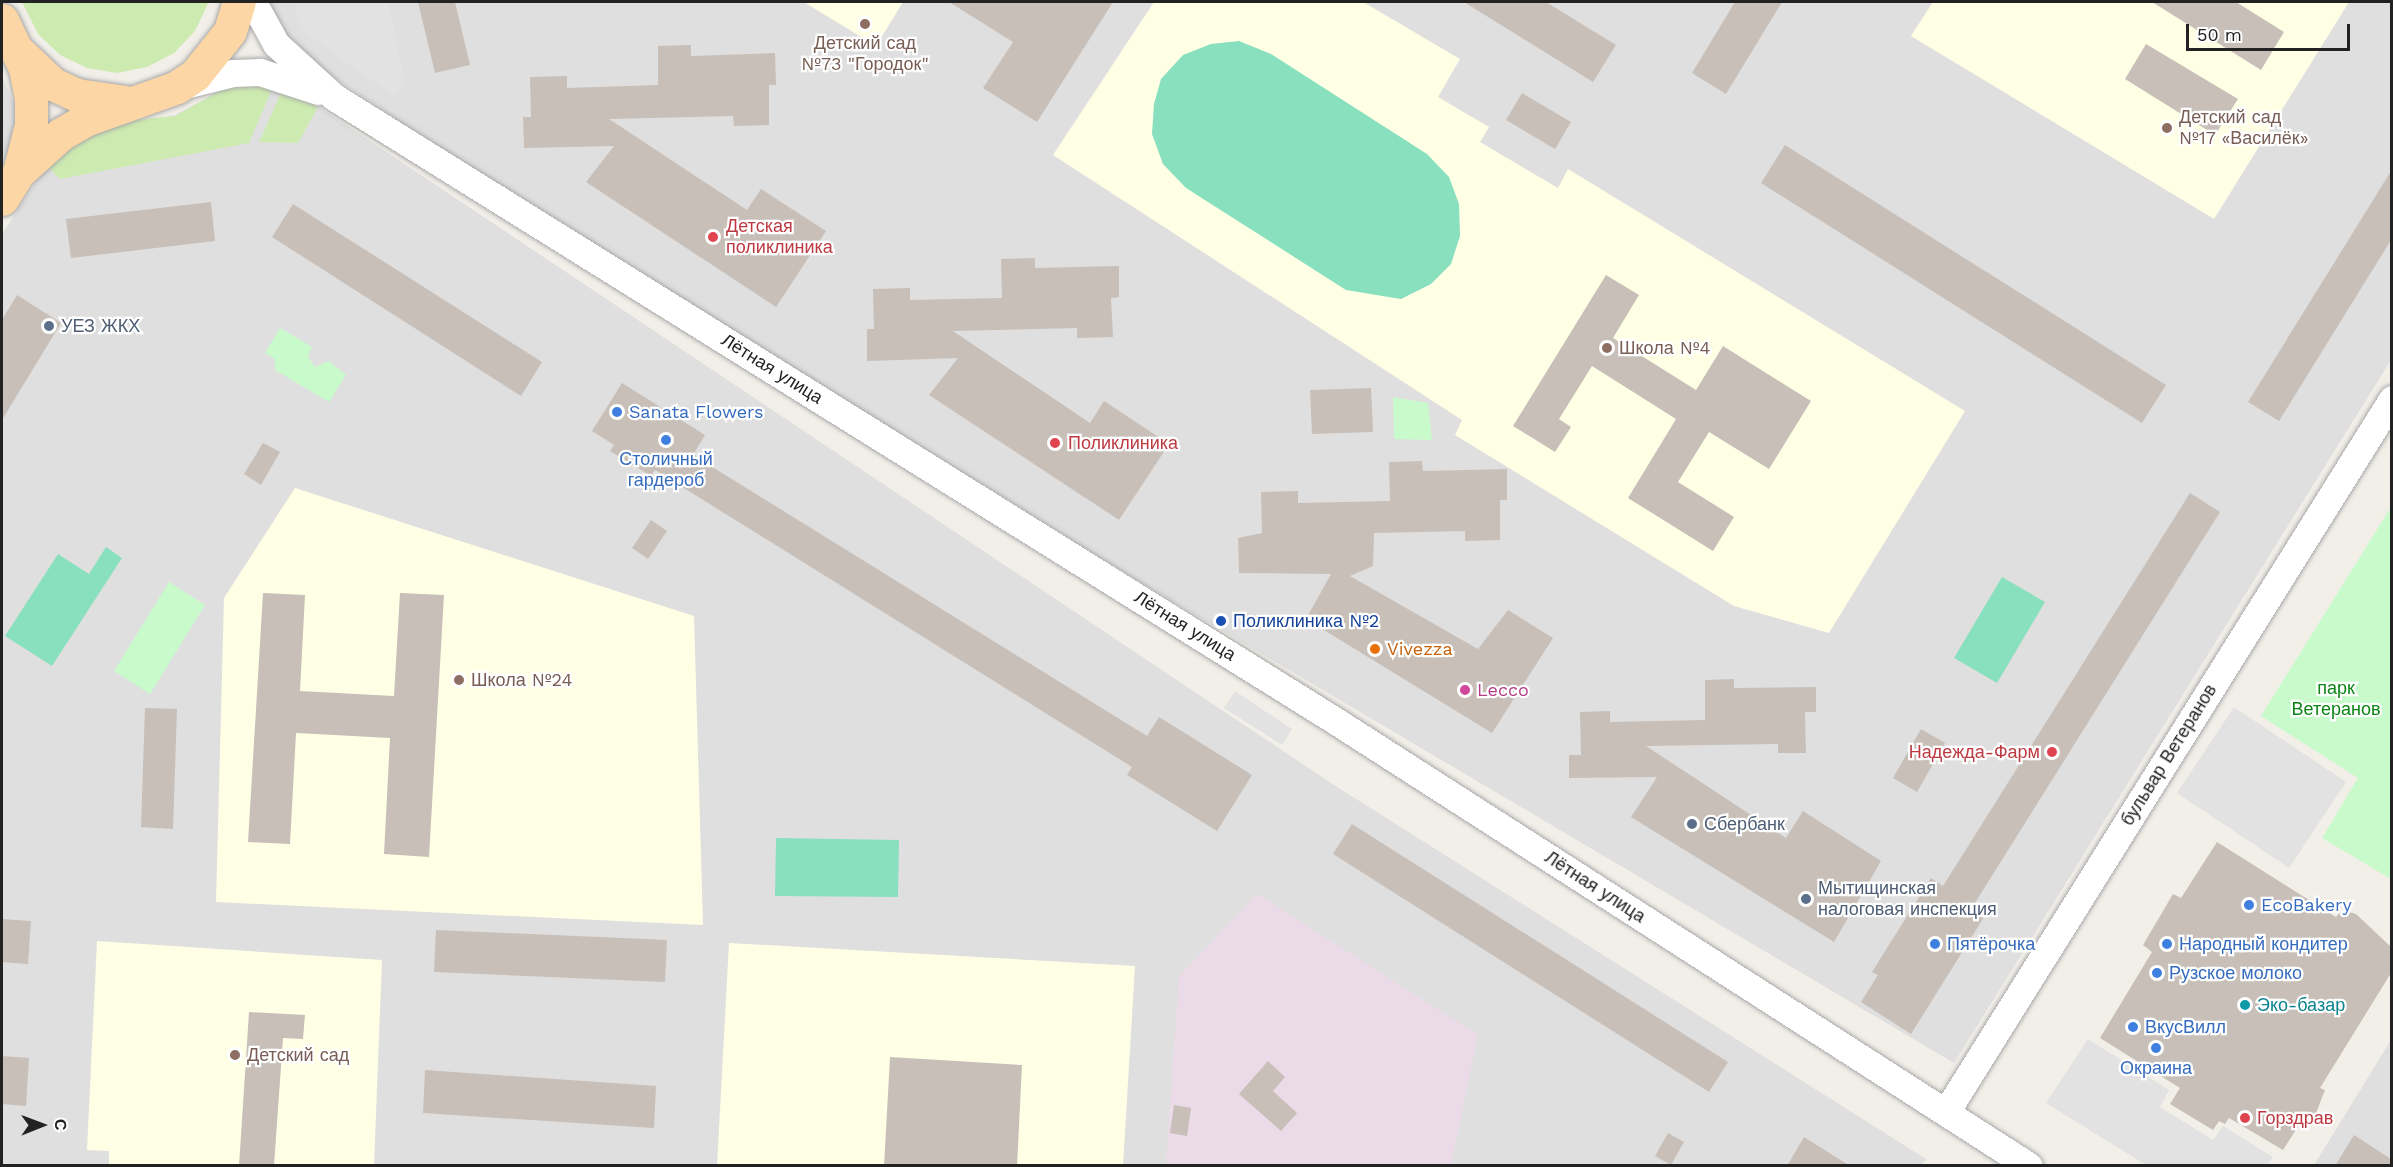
<!DOCTYPE html>
<meta charset="utf-8">
<style>
body{margin:0}
#map{position:relative;width:2393px;height:1167px;overflow:hidden;background:#f2efe9;font-family:"Work Sans",sans-serif}
div>[style]{position:absolute}
.residential>*{inset:0;background:#e0dfdf}
.industrial>*{inset:0;background:#ebdbe8}
.education>*{inset:0;background:#ffffe5}
.grass>*{inset:0;background:#cdebb0}
.park>*{inset:0;background:#c8facc}
.pitch>*{inset:0;background:#88e0be}
.parking>*{inset:0;background:#e2e2e2}
.building>*{inset:0;background:#c7bfb8}
.roads{filter:drop-shadow(0 0 2px #a9a9a9) drop-shadow(0 0 2px #a9a9a9)}
.minor>*{height:27px;margin:-13.5px;padding:0 13.5px;transform-origin:13.5px;border-radius:13.5px;background:#fff}
.major>*{height:33px;margin:-16.5px;padding:0 16.5px;transform-origin:16.5px;border-radius:16.5px;background:#fcd6a4}
.dots>*{width:16px;height:16px;translate:-50% -50%;box-sizing:border-box;border:3px solid #fff;border-radius:50%}
span{translate:-50% -50%;white-space:nowrap;text-align:center;line-height:1.15;-webkit-text-stroke:4.5px #fff;paint-order:stroke}
.education-label{font-size:18px;color:#785e54}
.left{translate:0 -50%;text-align:left}
.health-label{font-size:18px;color:#be3a42}
.right{translate:-100% -50%;text-align:right}
.service-label{font-size:18px;color:#4e5e75}
.street-label{font-size:18px;color:#222}
.shop-label{font-size:18px;color:#366cbe}
.transit-label{font-size:18px;color:#164399}
.food-label{font-size:18px;color:#c56008}
.park-label{font-size:18px;color:#0c8416}
.hotel-label{font-size:18px;color:#b23c85}
.culture-label{font-size:18px;color:#0d838f}
.frame{position:absolute;inset:0;border:3px solid #222;pointer-events:none}
.north{position:absolute;left:12px;top:1095px;width:60px;height:60px;-webkit-text-stroke:4px #fff;paint-order:stroke;rotate:89deg;font-size:16px;font-weight:700;line-height:24px;text-align:center;color:#222}
.north::after{content:'';display:block;margin:auto;width:21px;height:27px;background:#222;clip-path:polygon(50% 0,100% 100%,50% 72%,0 100%)}
.scale{position:absolute;left:2186px;top:24px;width:164px;height:27px;box-sizing:border-box;border:3px solid #222;border-top:0;padding-left:8px;font-size:18px;line-height:21px;white-space:nowrap;color:#222;-webkit-text-stroke:4px #fff;paint-order:stroke}
</style>
<div id="map">
<div class="residential">
<div style="clip-path:polygon(263px 2px,2391px 2px,2391px 360px,1954px 1063px,1130px 576px,450px 155px,300px 55px)"></div>
<div style="clip-path:polygon(2px 76px,15px 107px,14px 143px,2px 163px)"></div>
<div style="clip-path:polygon(234px 83px,295px 91px,1331px 783px,1926px 1159px,1921px 1166px,2px 1165px,2px 234px,47px 166px,155px 119px,175px 115px)"></div>
<div style="clip-path:polygon(2391px 1040px,2391px 1165px,2314px 1165px)"></div>
</div>
<div class="industrial">
<div style="clip-path:polygon(1257px 894px,1478px 1035px,1451px 1165px,1166px 1166px,1179px 977px)"></div>
</div>
<div class="education">
<div style="clip-path:polygon(804px 2px,903px 2px,876px 46px)"></div>
<div style="clip-path:polygon(1154px 2px,1363px 2px,1460px 59px,1438px 97px,1489px 127px,1480px 142px,1558px 188px,1568px 169px,1965px 411px,1829px 633px,1734px 606px,1455px 435px,1462px 420px,1053px 155px)"></div>
<div style="clip-path:polygon(1933px 2px,2349px 2px,2214px 219px,1911px 36px)"></div>
<div style="clip-path:polygon(295px 488px,694px 616px,703px 925px,216px 902px,224px 598px)"></div>
<div style="clip-path:polygon(97px 941px,382px 960px,374px 1165px,109px 1165px,109px 1151px,87px 1150px)"></div>
<div style="clip-path:polygon(729px 943px,1135px 966px,1123px 1165px,717px 1166px)"></div>
</div>
<div class="grass">
<div style="clip-path:polygon(22px 2px,209px 2px,195px 31px,174px 53px,147px 67px,117px 73px,87px 68px,60px 55px,38px 34px)"></div>
<div style="clip-path:polygon(275px 82px,249px 143px,60px 179px,47px 166px,77px 140px,125px 121px,175px 116px,234px 83px)"></div>
<div style="clip-path:polygon(284px 86px,318px 107px,298px 143px,259px 142px)"></div>
</div>
<div class="park">
<div style="clip-path:polygon(280px 328px,312px 347px,308px 357px,315px 367px,329px 361px,346px 375px,329px 402px,275px 370px,275px 359px,265px 353px)"></div>
<div style="clip-path:polygon(1393px 397px,1428px 403px,1432px 440px,1394px 439px)"></div>
<div style="clip-path:polygon(2391px 507px,2391px 879px,2322px 838px,2358px 778px,2261px 716px)"></div>
<div style="clip-path:polygon(169px 582px,205px 605px,150px 694px,114px 671px)"></div>
</div>
<div class="pitch">
<div style="clip-path:polygon(1239px 41px,1271px 54px,1427px 154px,1449px 177px,1459px 204px,1460px 236px,1451px 264px,1431px 284px,1401px 299px,1346px 290px,1186px 188px,1163px 164px,1152px 134px,1154px 104px,1161px 79px,1183px 55px,1211px 44px)"></div>
<div style="clip-path:polygon(106px 547px,122px 558px,52px 666px,5px 636px,58px 554px,89px 574px)"></div>
<div style="clip-path:polygon(2002px 577px,2045px 602px,1997px 683px,1954px 658px)"></div>
<div style="clip-path:polygon(776px 838px,899px 840px,898px 897px,775px 896px)"></div>
</div>
<div class="parking">
<div style="clip-path:polygon(299px 2px,387px 2px,406px 82px,395px 97px,304px 32px,297px 20px,295px 7px)"></div>
<div style="clip-path:polygon(1235px 691px,1292px 729px,1282px 745px,1224px 708px)"></div>
<div style="clip-path:polygon(2234px 707px,2346px 782px,2289px 868px,2177px 793px)"></div>
<div style="clip-path:polygon(2088px 1039px,2169px 1090px,2160px 1107px,2213px 1140px,2223px 1126px,2273px 1157px,2267px 1165px,2146px 1165px,2046px 1103px)"></div>
</div>
<div class="building">
<div style="clip-path:polygon(418px 2px,455px 2px,470px 65px,435px 73px)"></div>
<div style="clip-path:polygon(949px 2px,1113px 2px,1037px 122px,983px 88px,1013px 42px)"></div>
<div style="clip-path:polygon(1464px 2px,1546px 2px,1616px 45px,1593px 82px)"></div>
<div style="clip-path:polygon(1735px 2px,1782px 2px,1726px 94px,1692px 73px)"></div>
<div style="clip-path:polygon(2152px 2px,2236px 2px,2284px 32px,2261px 70px)"></div>
<div style="clip-path:polygon(2146px 44px,2238px 99px,2215px 135px,2125px 79px)"></div>
<div style="clip-path:polygon(691px 45px,691px 56px,775px 53px,776px 85px,769px 85px,769px 125px,734px 126px,733px 116px,609px 119px,747px 210px,761px 189px,826px 231px,776px 307px,586px 182px,614px 146px,524px 148px,523px 117px,531px 117px,530px 77px,567px 76px,567px 88px,658px 85px,658px 46px)"></div>
<div style="clip-path:polygon(1522px 93px,1571px 122px,1555px 149px,1506px 120px)"></div>
<div style="clip-path:polygon(1785px 145px,2166px 385px,2142px 423px,1761px 183px)"></div>
<div style="clip-path:polygon(2391px 171px,2391px 240px,2279px 421px,2248px 402px)"></div>
<div style="clip-path:polygon(211px 202px,215px 241px,71px 258px,66px 219px)"></div>
<div style="clip-path:polygon(293px 204px,542px 362px,521px 396px,272px 237px)"></div>
<div style="clip-path:polygon(1035px 258px,1035px 268px,1119px 266px,1119px 297px,1111px 298px,1113px 337px,1077px 338px,1077px 328px,953px 331px,1090px 423px,1104px 401px,1169px 444px,1119px 520px,929px 395px,958px 358px,867px 361px,867px 329px,874px 329px,873px 289px,910px 288px,910px 300px,1002px 298px,1001px 259px)"></div>
<div style="clip-path:polygon(1606px 275px,1639px 295px,1613px 338px,1696px 390px,1723px 346px,1811px 401px,1769px 469px,1709px 432px,1678px 482px,1734px 517px,1713px 551px,1628px 498px,1676px 419px,1592px 366px,1559px 419px,1571px 427px,1555px 452px,1513px 426px)"></div>
<div style="clip-path:polygon(17px 295px,61px 323px,2px 420px,2px 320px)"></div>
<div style="clip-path:polygon(622px 383px,705px 435px,693px 455px,1147px 736px,1159px 717px,1252px 775px,1217px 831px,1127px 775px,1132px 767px,655px 470px,651px 476px,610px 451px,614px 445px,592px 431px)"></div>
<div style="clip-path:polygon(1371px 388px,1373px 432px,1312px 434px,1310px 390px)"></div>
<div style="clip-path:polygon(263px 443px,280px 452px,261px 485px,244px 474px)"></div>
<div style="clip-path:polygon(1422px 461px,1423px 471px,1507px 469px,1507px 500px,1500px 500px,1500px 540px,1465px 541px,1465px 531px,1374px 533px,1373px 566px,1350px 576px,1478px 649px,1508px 610px,1553px 638px,1492px 733px,1306px 619px,1331px 574px,1239px 573px,1238px 538px,1262px 533px,1261px 492px,1298px 491px,1298px 503px,1390px 501px,1389px 462px)"></div>
<div style="clip-path:polygon(2190px 493px,2220px 512px,1973px 906px,1986px 914px,1911px 1034px,1861px 1002px,1878px 975px,1872px 972px,1931px 878px,1943px 886px)"></div>
<div style="clip-path:polygon(651px 520px,667px 531px,648px 559px,632px 548px)"></div>
<div style="clip-path:polygon(263px 593px,305px 595px,300px 691px,394px 696px,400px 593px,444px 595px,429px 857px,384px 854px,390px 738px,296px 733px,290px 844px,248px 842px)"></div>
<div style="clip-path:polygon(1734px 679px,1734px 688px,1816px 687px,1816px 712px,1805px 712px,1806px 753px,1778px 753px,1778px 744px,1646px 746px,1786px 838px,1803px 811px,1881px 861px,1834px 942px,1631px 817px,1657px 777px,1569px 778px,1569px 755px,1581px 755px,1580px 712px,1610px 711px,1610px 722px,1705px 720px,1705px 680px)"></div>
<div style="clip-path:polygon(145px 708px,177px 709px,173px 829px,141px 827px)"></div>
<div style="clip-path:polygon(1921px 729px,1945px 743px,1917px 792px,1893px 778px)"></div>
<div style="clip-path:polygon(1352px 824px,1728px 1062px,1709px 1092px,1333px 854px)"></div>
<div style="clip-path:polygon(2217px 842px,2336px 917px,2342px 910px,2356px 914px,2391px 947px,2391px 973px,2320px 1088px,2325px 1090px,2311px 1126px,2299px 1125px,2283px 1150px,2229px 1118px,2225px 1124px,2219px 1121px,2213px 1130px,2170px 1104px,2180px 1088px,2100px 1038px,2152px 952px,2143px 945px,2173px 894px,2181px 898px)"></div>
<div style="clip-path:polygon(2px 919px,31px 921px,28px 964px,2px 962px)"></div>
<div style="clip-path:polygon(436px 930px,667px 940px,665px 982px,434px 972px)"></div>
<div style="clip-path:polygon(249px 1012px,305px 1015px,303px 1039px,283px 1038px,274px 1166px,239px 1166px)"></div>
<div style="clip-path:polygon(2px 1056px,29px 1058px,26px 1106px,2px 1104px)"></div>
<div style="clip-path:polygon(890px 1057px,1022px 1065px,1017px 1166px,884px 1166px)"></div>
<div style="clip-path:polygon(1268px 1061px,1285px 1077px,1273px 1091px,1297px 1113px,1281px 1131px,1239px 1094px)"></div>
<div style="clip-path:polygon(425px 1070px,656px 1086px,654px 1128px,423px 1113px)"></div>
<div style="clip-path:polygon(1174px 1105px,1191px 1108px,1187px 1136px,1170px 1133px)"></div>
<div style="clip-path:polygon(1668px 1133px,1684px 1142px,1671px 1165px,1655px 1156px)"></div>
<div style="clip-path:polygon(2354px 1135px,2391px 1159px,2391px 1166px,2335px 1166px)"></div>
<div style="clip-path:polygon(1804px 1137px,1850px 1166px,1787px 1166px)"></div>
</div>
<div class="roads">
<div class="minor">
<div style="left:253px;top:2px;width:48px;rotate:61.3deg"></div>
<div style="left:276px;top:44px;width:79px;rotate:42.4deg"></div>
<div style="left:334px;top:97px;width:1175px;rotate:31.92deg"></div>
<div style="left:1331px;top:718px;width:829px;rotate:32.69deg"></div>
<div style="left:181px;top:86px;width:54px;rotate:-14deg"></div>
<div style="left:233px;top:73px;width:27px;rotate:-2deg"></div>
<div style="left:260px;top:72px;width:61px;rotate:18.1deg"></div>
<div style="left:1946px;top:1112px;width:841px;rotate:-57.97deg"></div>
</div>
<div class="major">
<div style="left:2px;top:20px;width:53px;rotate:64.4deg"></div>
<div style="left:25px;top:68px;width:31px;rotate:79deg"></div>
<div style="left:31px;top:98px;width:27px;rotate:90deg"></div>
<div style="left:31px;top:125px;width:49px;rotate:104.3deg"></div>
<div style="left:19px;top:52px;width:47px;rotate:43.3deg"></div>
<div style="left:53px;top:84px;width:26px;rotate:25deg"></div>
<div style="left:77px;top:95px;width:49px;rotate:8.3deg"></div>
<div style="left:2px;top:199px;width:32px;rotate:-58deg"></div>
<div style="left:19px;top:172px;width:57px;rotate:-42.1deg"></div>
<div style="left:61px;top:134px;width:28px;rotate:-30deg"></div>
<div style="left:85px;top:120px;width:98px;rotate:-19.7deg"></div>
<div style="left:177px;top:87px;width:22px;rotate:-34deg"></div>
<div style="left:195px;top:75px;width:56px;rotate:-51.5deg"></div>
<div style="left:230px;top:31px;width:30px;rotate:-73deg"></div>
</div>
</div>
<div class="dots">
<div style="left:865px;top:24px;background:#8d6e63"></div>
<div style="left:2167px;top:128px;background:#8d6e63"></div>
<div style="left:713px;top:237px;background:#e0444e"></div>
<div style="left:49px;top:326px;background:#5c6f8a"></div>
<div style="left:1607px;top:348px;background:#8d6e63"></div>
<div style="left:617px;top:412px;background:#3f7fe0"></div>
<div style="left:666px;top:440px;background:#3f7fe0"></div>
<div style="left:1055px;top:443px;background:#e0444e"></div>
<div style="left:1221px;top:621px;background:#1a4fb4"></div>
<div style="left:1375px;top:649px;background:#e8710a"></div>
<div style="left:459px;top:680px;background:#8d6e63"></div>
<div style="left:1465px;top:690px;background:#d1479c"></div>
<div style="left:2052px;top:752px;background:#e0444e"></div>
<div style="left:1692px;top:824px;background:#5c6f8a"></div>
<div style="left:1806px;top:899px;background:#5c6f8a"></div>
<div style="left:2249px;top:905px;background:#3f7fe0"></div>
<div style="left:1935px;top:944px;background:#3f7fe0"></div>
<div style="left:2167px;top:944px;background:#3f7fe0"></div>
<div style="left:2157px;top:973px;background:#3f7fe0"></div>
<div style="left:2245px;top:1005px;background:#0f9aa8"></div>
<div style="left:2133px;top:1027px;background:#3f7fe0"></div>
<div style="left:2156px;top:1048px;background:#3f7fe0"></div>
<div style="left:235px;top:1055px;background:#8d6e63"></div>
<div style="left:2245px;top:1118px;background:#e0444e"></div>
</div>
<div class="education-label">
<span style="left:865px;top:54px">Детский сад<br>№73 "Городок"</span>
<span class="left" style="left:2179px;top:128px">Детский сад<br>№17 «Василёк»</span>
<span class="left" style="left:1619px;top:348px">Школа №4</span>
<span class="left" style="left:471px;top:680px">Школа №24</span>
<span class="left" style="left:247px;top:1055px">Детский сад</span>
</div>
<div class="health-label">
<span class="left" style="left:726px;top:237px">Детская<br>поликлиника</span>
<span class="left" style="left:1068px;top:443px">Поликлиника</span>
<span class="right" style="left:2040px;top:752px">Надежда-Фарм</span>
<span class="left" style="left:2257px;top:1118px">Горздрав</span>
</div>
<div class="service-label">
<span class="left" style="left:61px;top:326px">УЕЗ ЖКХ</span>
<span class="left" style="left:1704px;top:824px">Сбербанк</span>
<span class="left" style="left:1818px;top:899px">Мытищинская<br>налоговая инспекция</span>
</div>
<div class="street-label">
<span style="left:772px;top:369px;rotate:32deg">Лётная улица</span>
<span style="left:1185px;top:626px;rotate:32deg">Лётная улица</span>
<span style="left:2169px;top:755px;rotate:-58deg">бульвар Ветеранов</span>
<span style="left:1595px;top:887px;rotate:33deg">Лётная улица</span>
</div>
<div class="shop-label">
<span class="left" style="left:629px;top:412px">Sanata Flowers</span>
<span style="left:666px;top:470px">Столичный<br>гардероб</span>
<span class="left" style="left:2261px;top:905px">EcoBakery</span>
<span class="left" style="left:1947px;top:944px">Пятёрочка</span>
<span class="left" style="left:2179px;top:944px">Народный кондитер</span>
<span class="left" style="left:2169px;top:973px">Рузское молоко</span>
<span class="left" style="left:2145px;top:1027px">ВкусВилл</span>
<span style="left:2156px;top:1068px">Окраина</span>
</div>
<div class="transit-label">
<span class="left" style="left:1233px;top:621px">Поликлиника №2</span>
</div>
<div class="food-label">
<span class="left" style="left:1387px;top:649px">Vivezza</span>
</div>
<div class="park-label">
<span style="left:2336px;top:699px">парк<br>Ветеранов</span>
</div>
<div class="hotel-label">
<span class="left" style="left:1477px;top:690px">Lecco</span>
</div>
<div class="culture-label">
<span class="left" style="left:2257px;top:1005px">Эко-базар</span>
</div>
<div class="frame"></div>
<div class="north">С</div>
<div class="scale">50 m</div>
</div>
